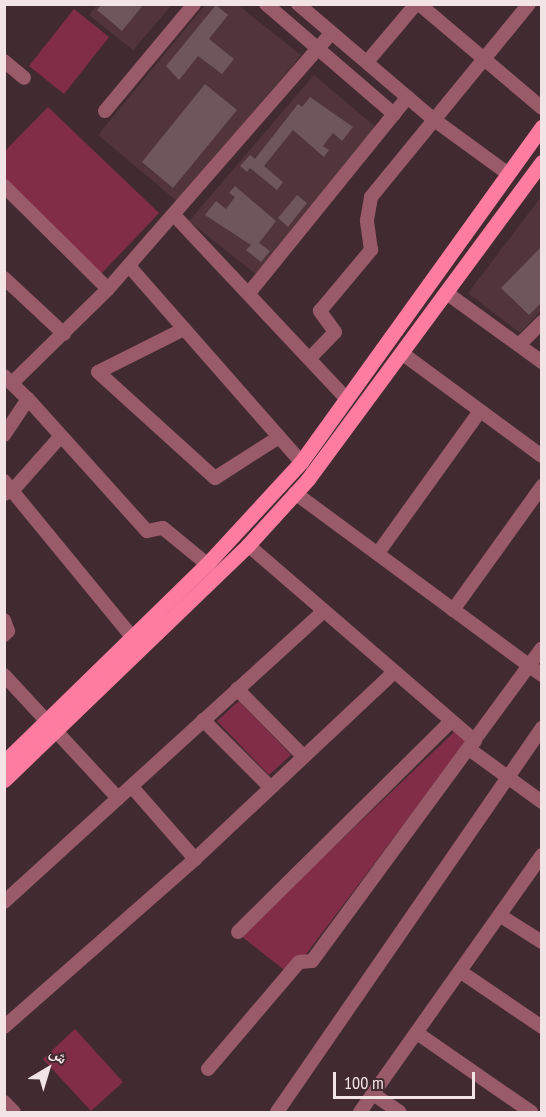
<!DOCTYPE html>
<meta charset="utf-8">
<style>
body{margin:0}
#map{position:relative;width:546px;height:1117px;overflow:hidden;background:#412b30;font-family:"PT Sans Narrow","Noto Naskh Arabic",sans-serif}
div>[style]{position:absolute}
.built>*{inset:0;background:#51353b}
.green>*{inset:0;background:#822d48}
.building>*{inset:0;background:#6e565b}
.minor>*{height:14px;margin:-7px;padding:0 7px;transform-origin:7px;border-radius:7px;background:#995a69}
.major>*{height:15px;margin:-7.5px;padding:0 7.5px;transform-origin:7.5px;border-radius:7.5px;background:#fd7ca0}
span{translate:-50% -50%;white-space:nowrap;text-align:center;line-height:1.15;-webkit-text-stroke:5px #412b30;paint-order:stroke}
.frame{position:absolute;inset:0;border:6px solid #f2e3e5;pointer-events:none}
.north{position:absolute;left:18px;top:1039px;width:60px;height:60px;-webkit-text-stroke:4px #412b30;paint-order:stroke;rotate:38deg;font-size:16px;font-weight:700;line-height:24px;text-align:center;color:#f2e3e5}
.north::after{content:'';display:block;margin:auto;width:21px;height:27px;background:#f2e3e5;clip-path:polygon(50% 0,100% 100%,50% 72%,0 100%)}
.scale{position:absolute;left:333px;top:1072px;width:142px;height:27px;box-sizing:border-box;border:3px solid #f2e3e5;border-top:0;padding-left:8px;font-size:18px;line-height:21px;white-space:nowrap;color:#f2e3e5;-webkit-text-stroke:4px #412b30;paint-order:stroke}
</style>
<div id="map">
<div class="built">
<div style="clip-path:polygon(97px 5px,172px 5px,133px 50px,89px 15px)"></div>
<div style="clip-path:polygon(205px 5px,238px 5px,301px 55px,178px 202px,98px 135px)"></div>
<div style="clip-path:polygon(314px 75px,378px 129px,258px 276px,189px 221px)"></div>
<div style="clip-path:polygon(541px 197px,541px 311px,520px 333px,468px 293px)"></div>
</div>
<div class="green">
<div style="clip-path:polygon(74px 9px,109px 37px,64px 94px,29px 66px)"></div>
<div style="clip-path:polygon(48px 107px,159px 213px,101px 274px,5px 182px,4px 152px)"></div>
<div style="clip-path:polygon(239px 701px,291px 755px,269px 775px,217px 721px)"></div>
<div style="clip-path:polygon(455px 731px,467px 740px,304px 957px,283px 969px,241px 936px)"></div>
<div style="clip-path:polygon(75px 1029px,123px 1082px,91px 1111px,43px 1059px)"></div>
</div>
<div class="building">
<div style="clip-path:polygon(102px 4px,144px 4px,122px 31px,97px 10px)"></div>
<div style="clip-path:polygon(216px 5px,228px 15px,209px 39px,234px 59px,222px 74px,198px 56px,179px 80px,166px 66px)"></div>
<div style="clip-path:polygon(205px 84px,237px 110px,173px 188px,142px 162px)"></div>
<div style="clip-path:polygon(310px 97px,353px 127px,342px 141px,333px 133px,323px 146px,329px 150px,324px 157px,293px 130px,264px 166px,283px 182px,277px 190px,250px 168px,247px 172px,240px 166px,250px 155px,255px 159px,298px 104px,302px 107px)"></div>
<div style="clip-path:polygon(235px 186px,276px 221px,259px 243px,270px 251px,261px 262px,246px 250px,251px 245px,205px 215px,216px 201px,226px 209px,235px 197px,229px 193px)"></div>
<div style="clip-path:polygon(297px 195px,307px 203px,288px 227px,278px 218px)"></div>
<div style="clip-path:polygon(542px 246px,542px 302px,529px 315px,501px 288px)"></div>
</div>
<div class="minor">
<div style="left:266px;top:4px;width:169px;rotate:40.7deg"></div>
<div style="left:298px;top:4px;width:177px;rotate:40.4deg"></div>
<div style="left:433px;top:119px;width:92px;rotate:36.1deg"></div>
<div style="left:419px;top:4px;width:161px;rotate:40.2deg"></div>
<div style="left:4px;top:61px;width:26px;rotate:40deg"></div>
<div style="left:367px;top:62px;width:76px;rotate:-49.8deg"></div>
<div style="left:105px;top:111px;width:139px;rotate:-50.2deg"></div>
<div style="left:4px;top:186px;width:146px;rotate:44.7deg"></div>
<div style="left:174px;top:215px;width:253px;rotate:46.8deg"></div>
<div style="left:129px;top:266px;width:261px;rotate:48.7deg"></div>
<div style="left:4px;top:278px;width:82px;rotate:43deg"></div>
<div style="left:249px;top:293px;width:252px;rotate:-51deg"></div>
<div style="left:448px;top:294px;width:116px;rotate:35.9deg"></div>
<div style="left:184px;top:329px;width:96px;rotate:153.4deg"></div>
<div style="left:98px;top:372px;width:158px;rotate:42.2deg"></div>
<div style="left:215px;top:478px;width:76px;rotate:-32.6deg"></div>
<div style="left:519px;top:345px;width:33px;rotate:-45deg"></div>
<div style="left:403px;top:354px;width:172px;rotate:36.3deg"></div>
<div style="left:310px;top:358px;width:36px;rotate:-46deg"></div>
<div style="left:335px;top:332px;width:26px;rotate:-126deg"></div>
<div style="left:320px;top:311px;width:80px;rotate:-50.1deg"></div>
<div style="left:371px;top:250px;width:30px;rotate:-98deg"></div>
<div style="left:367px;top:220px;width:23px;rotate:-80deg"></div>
<div style="left:371px;top:197px;width:249px;rotate:-50.7deg"></div>
<div style="left:4px;top:376px;width:33px;rotate:44deg"></div>
<div style="left:28px;top:399px;width:43px;rotate:123.7deg"></div>
<div style="left:12px;top:383px;width:134px;rotate:-44.4deg"></div>
<div style="left:108px;top:289px;width:340px;rotate:-48.9deg"></div>
<div style="left:28px;top:399px;width:178px;rotate:48deg"></div>
<div style="left:147px;top:531px;width:16px;rotate:-11deg"></div>
<div style="left:163px;top:528px;width:57px;rotate:39.3deg"></div>
<div style="left:4px;top:481px;width:202px;rotate:50.6deg"></div>
<div style="left:295px;top:493px;width:307px;rotate:36.4deg"></div>
<div style="left:4px;top:494px;width:10px;rotate:-24deg"></div>
<div style="left:13px;top:490px;width:72px;rotate:-48.4deg"></div>
<div style="left:248px;top:545px;width:300px;rotate:40.8deg"></div>
<div style="left:378px;top:553px;width:175px;rotate:-54.3deg"></div>
<div style="left:453px;top:610px;width:153px;rotate:-54.3deg"></div>
<div style="left:4px;top:620px;width:12px;rotate:70deg"></div>
<div style="left:8px;top:631px;width:6px;rotate:135deg"></div>
<div style="left:4px;top:675px;width:168px;rotate:47.2deg"></div>
<div style="left:237px;top:689px;width:93px;rotate:45.4deg"></div>
<div style="left:203px;top:720px;width:93px;rotate:45deg"></div>
<div style="left:469px;top:749px;width:90px;rotate:36deg"></div>
<div style="left:132px;top:787px;width:96px;rotate:48.8deg"></div>
<div style="left:4px;top:902px;width:430px;rotate:-42.3deg"></div>
<div style="left:501px;top:916px;width:49px;rotate:32.4deg"></div>
<div style="left:238px;top:932px;width:300px;rotate:-44.7deg"></div>
<div style="left:461px;top:972px;width:98px;rotate:34.2deg"></div>
<div style="left:4px;top:1027px;width:254px;rotate:-41.3deg"></div>
<div style="left:195px;top:859px;width:272px;rotate:-43.2deg"></div>
<div style="left:417px;top:1033px;width:139px;rotate:34.7deg"></div>
<div style="left:208px;top:1069px;width:140px;rotate:-49.6deg"></div>
<div style="left:299px;top:962px;width:13px;rotate:-4deg"></div>
<div style="left:312px;top:961px;width:388px;rotate:-53.7deg"></div>
<div style="left:373px;top:1094px;width:32px;rotate:34deg"></div>
<div style="left:4px;top:1102px;width:14px;rotate:45deg"></div>
<div style="left:277px;top:1112px;width:467px;rotate:-55.4deg"></div>
<div style="left:360px;top:1112px;width:315px;rotate:-54.7deg"></div>
</div>
<div class="major">
<div style="left:4px;top:762px;width:284px;rotate:-44.3deg"></div>
<div style="left:207px;top:564px;width:139px;rotate:-47.3deg"></div>
<div style="left:301px;top:462px;width:413px;rotate:-54.3deg"></div>
<div style="left:4px;top:780px;width:339px;rotate:-43.9deg"></div>
<div style="left:248px;top:545px;width:89px;rotate:-47.7deg"></div>
<div style="left:308px;top:479px;width:394px;rotate:-53.6deg"></div>
</div>
<div class="frame"></div>
<div class="north">ش</div>
<div class="scale">100 m</div>
</div>
